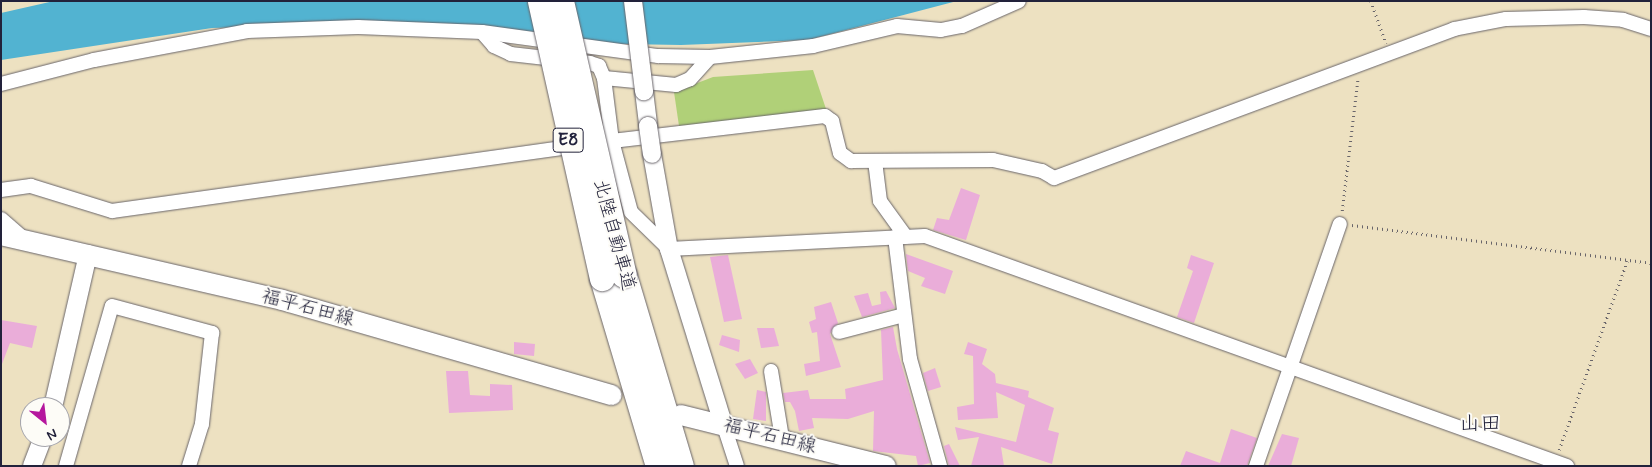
<!DOCTYPE html>
<meta charset="utf-8">
<style>
body{margin:0}
#map{position:relative;width:1652px;height:467px;overflow:hidden;background:#ede1c1;font-family:Mynerve,"Klee One",sans-serif}
div>[style]{position:absolute}
.green>*{inset:0;background:#b0d078}
.water>*{inset:0;background:#52b3d1}
.building>*{inset:0;background:#eaadd9}
.path>*{height:2.5px;margin-top:-1.25px;transform-origin:0;background:repeating-linear-gradient(90deg,#69656a 0 1px,transparent 0 5px)}
.roads{filter:drop-shadow(0 0 1px #69656a) drop-shadow(0 0 1px #69656a)}
.minor>*{height:14px;margin:-7px;padding:0 7px;transform-origin:7px;border-radius:7px;background:#fff}
.tertiary>*{height:18px;margin:-9px;padding:0 9px;transform-origin:9px;border-radius:9px;background:#fff}
.secondary>*{height:20px;margin:-10px;padding:0 10px;transform-origin:10px;border-radius:10px;background:#fff}
.motorway>*{height:25px;margin:-12.5px;padding:0 12.5px;transform-origin:12.5px;border-radius:12.5px;background:#fff}
.bridges{filter:drop-shadow(0 0 1px #69656a) drop-shadow(0 0 1px #69656a)}
.tertiary-bridge>*{height:18px;margin:-9px;padding:0 9px;transform-origin:9px;border-radius:9px;background:#fff}
.motorway-bridge>*{height:25px;margin:-12.5px;padding:0 12.5px;transform-origin:12.5px;border-radius:12.5px;background:#fff}
span{translate:-50% -50%;white-space:nowrap;text-align:center;line-height:1.15;-webkit-text-stroke:4px #fdfcf7;paint-order:stroke}
.shield-label span{padding:1px 4px;background:#fdfcf7;border:1px solid;border-radius:4px;-webkit-text-stroke-width:0}
.shield-label{font-size:18px;color:#22223b;font-weight:700}
.street-label{font-size:19px;color:#22223b}
.quarter-label{font-size:21px;color:#22223b}
.frame{position:absolute;inset:0;border:2px solid #22223b;pointer-events:none}
.north{position:absolute;left:20px;top:397px;width:50px;height:50px;box-sizing:border-box;background:#fdfcf7;border:1px solid #a5a5ac;border-radius:50%;rotate:151deg;font-size:14px;font-weight:700;line-height:20px;text-align:center;color:#22223b}
.north::after{content:'';display:block;margin:auto;width:18px;height:22px;background:#b5179e;clip-path:polygon(50% 0,100% 100%,50% 72%,0 100%)}
</style>
<div id="map">
<div class="green">
<div style="clip-path:polygon(813px 70px,827px 112px,679px 126px,674px 92px,713px 77px)"></div>
</div>
<div class="water">
<div style="clip-path:polygon(54px 1px,957px 1px,808px 40px,681px 45px,506px 42px,402px 23px,212px 28px,1px 60px,1px 13px)"></div>
</div>
<div class="building">
<div style="clip-path:polygon(961px 188px,980px 195px,966px 240px,933px 230px,937px 218px,949px 220px)"></div>
<div style="clip-path:polygon(906px 254px,953px 271px,945px 294px,921px 286px,925px 278px,908px 271px)"></div>
<div style="clip-path:polygon(728px 255px,742px 319px,724px 322px,710px 257px)"></div>
<div style="clip-path:polygon(1191px 255px,1214px 263px,1194px 323px,1177px 317px,1193px 271px,1187px 268px)"></div>
<div style="clip-path:polygon(886px 291px,895px 308px,862px 317px,854px 296px,868px 293px,872px 306px,881px 304px,880px 292px)"></div>
<div style="clip-path:polygon(831px 302px,838px 323px,830px 334px,841px 367px,806px 376px,804px 364px,820px 361px,817px 332px,812px 333px,809px 322px,816px 319px,814px 307px)"></div>
<div style="clip-path:polygon(1px 320px,37px 326px,32px 348px,10px 343px,2px 364px)"></div>
<div style="clip-path:polygon(893px 327px,897px 349px,930px 463px,918px 466px,916px 456px,873px 451px,874px 411px,848px 419px,812px 418px,814px 428px,799px 431px,795px 411px,790px 402px,785px 402px,783px 393px,808px 390px,810px 399px,846px 399px,845px 389px,883px 380px,881px 330px)"></div>
<div style="clip-path:polygon(757px 328px,774px 328px,779px 346px,761px 348px)"></div>
<div style="clip-path:polygon(722px 335px,740px 340px,739px 352px,719px 345px)"></div>
<div style="clip-path:polygon(514px 342px,535px 344px,534px 356px,514px 354px)"></div>
<div style="clip-path:polygon(968px 342px,987px 349px,982px 364px,995px 374px,996px 383px,1029px 391px,1028px 397px,1054px 408px,1048px 430px,1059px 433px,1052px 464px,1001px 447px,1004px 466px,971px 466px,979px 437px,958px 440px,955px 427px,1016px 442px,1025px 405px,996px 392px,998px 418px,958px 420px,957px 407px,974px 404px,973px 356px,964px 354px)"></div>
<div style="clip-path:polygon(750px 359px,758px 373px,745px 379px,735px 364px)"></div>
<div style="clip-path:polygon(935px 368px,941px 387px,928px 391px,923px 373px)"></div>
<div style="clip-path:polygon(446px 371px,468px 371px,470px 395px,490px 396px,490px 384px,512px 385px,513px 410px,449px 413px)"></div>
<div style="clip-path:polygon(757px 390px,766px 392px,766px 421px,753px 419px)"></div>
<div style="clip-path:polygon(1231px 429px,1257px 438px,1247px 466px,1180px 466px,1186px 451px,1220px 463px)"></div>
<div style="clip-path:polygon(1282px 434px,1299px 438px,1291px 466px,1268px 466px)"></div>
<div style="clip-path:polygon(949px 444px,960px 466px,949px 466px,944px 446px)"></div>
</div>
<div class="path">
<div style="left:1371px;top:1px;width:45px;rotate:70.3deg"></div>
<div style="left:1342px;top:211px;width:135px;rotate:-83.2deg"></div>
<div style="left:1352px;top:225px;width:301px;rotate:7.2deg"></div>
<div style="left:1559px;top:450px;width:201px;rotate:-70.2deg"></div>
</div>
<div class="roads">
<div class="minor">
<div style="left:710px;top:57px;width:104px;rotate:-6.1deg"></div>
<div style="left:813px;top:46px;width:86px;rotate:-13.4deg"></div>
<div style="left:897px;top:26px;width:44px;rotate:5.2deg"></div>
<div style="left:941px;top:30px;width:21px;rotate:-11deg"></div>
<div style="left:962px;top:26px;width:62px;rotate:-23.7deg"></div>
<div style="left:604px;top:78px;width:13px;rotate:-113deg"></div>
<div style="left:599px;top:66px;width:9px;rotate:-162deg"></div>
<div style="left:590px;top:63px;width:80px;rotate:-173.5deg"></div>
<div style="left:511px;top:54px;width:19px;rotate:-155deg"></div>
<div style="left:494px;top:46px;width:18px;rotate:-131deg"></div>
<div style="left:482px;top:32px;width:178px;rotate:7.8deg"></div>
<div style="left:658px;top:56px;width:52px;rotate:1.1deg"></div>
<div style="left:710px;top:57px;width:30px;rotate:132deg"></div>
<div style="left:690px;top:79px;width:15px;rotate:157deg"></div>
<div style="left:676px;top:85px;width:72px;rotate:-174.4deg"></div>
<div style="left:604px;top:78px;width:64px;rotate:82.8deg"></div>
<div style="left:612px;top:141px;width:214px;rotate:-6.7deg"></div>
<div style="left:825px;top:116px;width:9px;rotate:36deg"></div>
<div style="left:832px;top:121px;width:33px;rotate:76deg"></div>
<div style="left:840px;top:153px;width:14px;rotate:36deg"></div>
<div style="left:851px;top:161px;width:142px;rotate:-0.4deg"></div>
<div style="left:993px;top:160px;width:50px;rotate:12.7deg"></div>
<div style="left:1042px;top:171px;width:14px;rotate:30deg"></div>
<div style="left:1054px;top:178px;width:427px;rotate:-20.4deg"></div>
<div style="left:1454px;top:29px;width:53px;rotate:-10.9deg"></div>
<div style="left:1506px;top:19px;width:78px;rotate:-1.5deg"></div>
<div style="left:1584px;top:17px;width:39px;rotate:4deg"></div>
<div style="left:1623px;top:20px;width:29px;rotate:18deg"></div>
<div style="left:1px;top:84px;width:96px;rotate:-14.5deg"></div>
<div style="left:94px;top:60px;width:156px;rotate:-10.7deg"></div>
<div style="left:247px;top:31px;width:111px;rotate:-2.1deg"></div>
<div style="left:358px;top:27px;width:124px;rotate:2.3deg"></div>
<div style="left:875px;top:161px;width:40px;rotate:82.9deg"></div>
<div style="left:880px;top:201px;width:44px;rotate:54.2deg"></div>
<div style="left:1px;top:190px;width:30px;rotate:-8deg"></div>
<div style="left:31px;top:186px;width:85px;rotate:17.2deg"></div>
<div style="left:112px;top:211px;width:505px;rotate:-7.97deg"></div>
<div style="left:612px;top:141px;width:73px;rotate:75deg"></div>
<div style="left:631px;top:212px;width:53px;rotate:44.2deg"></div>
<div style="left:669px;top:249px;width:256px;rotate:-2.9deg"></div>
<div style="left:925px;top:236px;width:682px;rotate:19.71deg"></div>
<div style="left:1px;top:219px;width:29px;rotate:41deg"></div>
<div style="left:895px;top:237px;width:123px;rotate:83deg"></div>
<div style="left:910px;top:359px;width:111px;rotate:74.3deg"></div>
<div style="left:839px;top:332px;width:67px;rotate:-14.7deg"></div>
<div style="left:771px;top:371px;width:68px;rotate:80.7deg"></div>
<div style="left:723px;top:423px;width:45px;rotate:72deg"></div>
<div style="left:66px;top:466px;width:166px;rotate:-74deg"></div>
<div style="left:112px;top:306px;width:104px;rotate:15.1deg"></div>
<div style="left:212px;top:333px;width:92px;rotate:96.3deg"></div>
<div style="left:202px;top:424px;width:44px;rotate:107.2deg"></div>
<div style="left:1256px;top:466px;width:256px;rotate:-70.9deg"></div>
</div>
<div class="tertiary">
<div style="left:644px;top:91px;width:35px;rotate:83deg"></div>
<div style="left:652px;top:154px;width:97px;rotate:79.9deg"></div>
<div style="left:669px;top:249px;width:182px;rotate:72.8deg"></div>
<div style="left:53px;top:407px;width:157px;rotate:-77.1deg"></div>
<div style="left:32px;top:466px;width:31px;rotate:-69deg"></div>
</div>
<div class="secondary">
<div style="left:1px;top:235px;width:288px;rotate:13deg"></div>
<div style="left:282px;top:300px;width:343px;rotate:16.1deg"></div>
<div style="left:681px;top:415px;width:211px;rotate:14deg"></div>
</div>
<div class="motorway">
<div style="left:624px;top:275px;width:199px;rotate:73.4deg"></div>
<div style="left:602px;top:278px;width:196px;rotate:73.4deg"></div>
</div>
</div>
<div class="bridges">
<div class="tertiary-bridge">
<div style="left:633px;top:1px;width:91px;rotate:83deg"></div>
<div style="left:648px;top:126px;width:28px;rotate:82deg"></div>
</div>
<div class="motorway-bridge">
<div style="left:540px;top:1px;width:284px;rotate:77.4deg"></div>
<div style="left:561px;top:1px;width:281px;rotate:77.1deg"></div>
</div>
</div>
<div class="shield-label">
<span style="left:568px;top:140px">E8</span>
</div>
<div class="street-label">
<span style="left:614px;top:235px;rotate:75deg">北陸自動車道</span>
<span style="left:308px;top:308px;rotate:15deg">福平石田線</span>
<span style="left:770px;top:436px;rotate:14deg">福平石田線</span>
</div>
<div class="quarter-label">
<span style="left:1480px;top:424px">山田</span>
</div>
<div class="frame"></div>
<div class="north">N</div>
</div>
